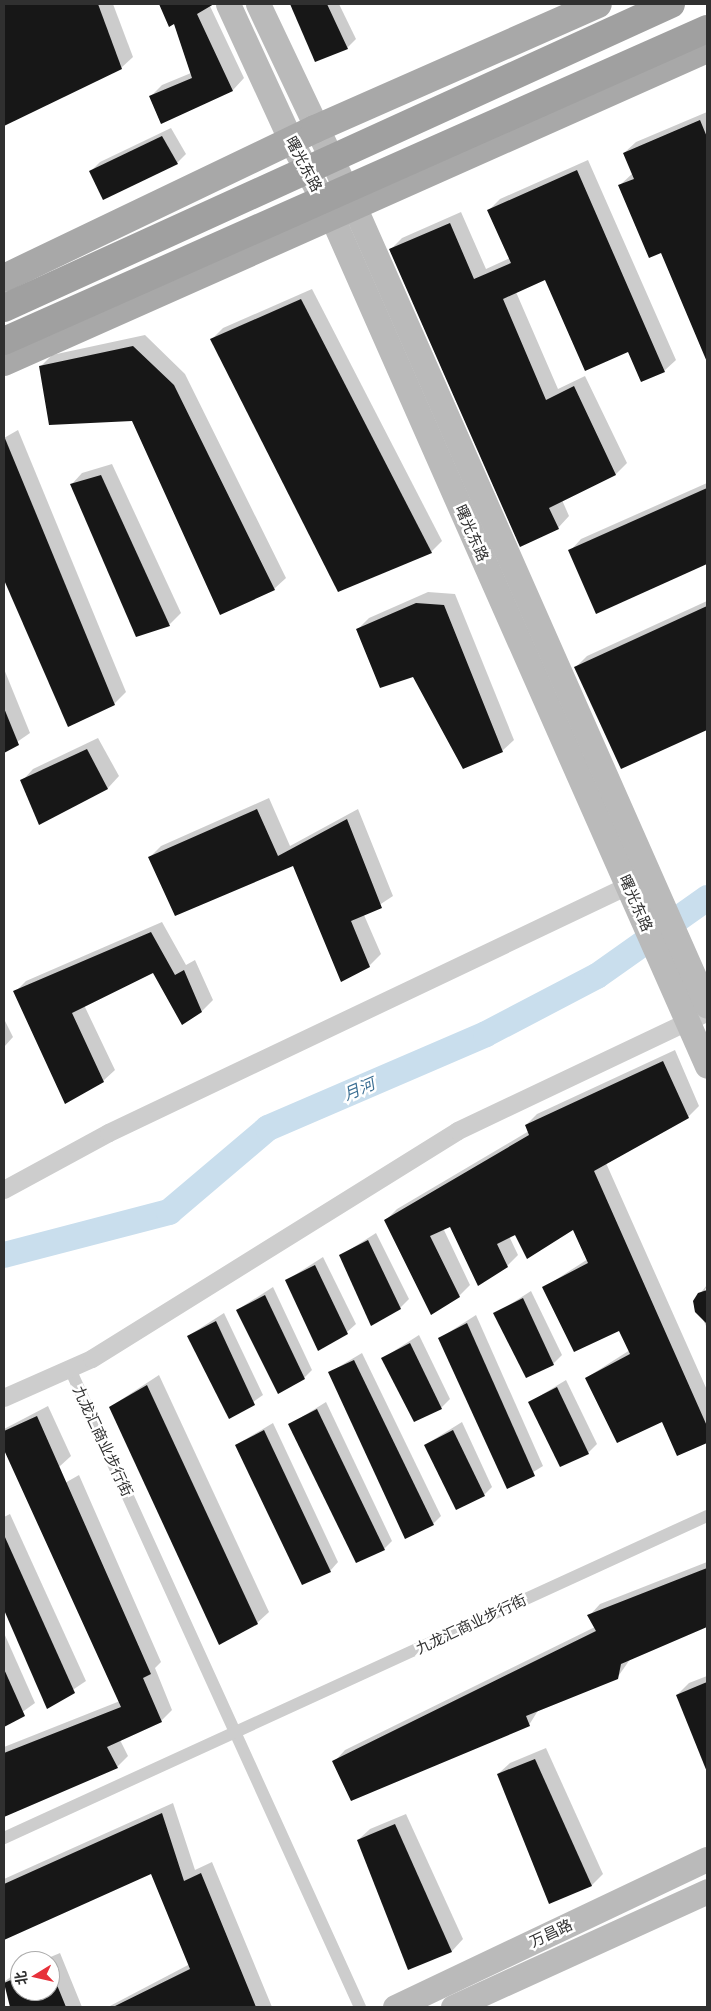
<!DOCTYPE html>
<meta charset="utf-8">
<style>
body{margin:0}
#map{position:relative;width:711px;height:2011px;overflow:hidden;background:#fff;font-family:Mulish,"Noto Sans SC",sans-serif}
div>[style]{position:absolute}
.shadow>*{inset:0;background:#0003}
.river>*{height:26px;margin:-13px;padding:0 13px;transform-origin:13px;border-radius:13px;background:#c9deed}
.building>*{inset:0;background:#171717}
.pedestrian>*{height:12px;margin:-6px;padding:0 6px;transform-origin:6px;border-radius:6px;background:#cdcdcd}
.minor>*{height:18px;margin:-9px;padding:0 9px;transform-origin:9px;border-radius:9px;background:#cdcdcd}
.secondary>*{height:25px;margin:-12.5px;padding:0 12.5px;transform-origin:12.5px;border-radius:12.5px;background:#bababa}
.primary>*{height:28px;margin:-14px;padding:0 14px;transform-origin:14px;border-radius:14px;background:#a8a8a8}
.trunk-bridge>*{height:28px;margin:-14px;padding:0 14px;transform-origin:14px;border-radius:14px;background:#a0a0a0}
span{translate:-50% -50%;white-space:nowrap;text-align:center;line-height:1.15;-webkit-text-stroke:5px #fff;paint-order:stroke}
.street-label{font-size:15px;color:#303030}
.water-label{font-size:16px;color:#3c6f93;font-style:italic}
.frame{position:absolute;inset:0;border:5px solid #303030;pointer-events:none}
.north{position:absolute;left:10px;top:1951px;width:50px;height:50px;box-sizing:border-box;background:#fff;border:1px solid #acacac;border-radius:50%;rotate:261deg;font-size:14px;font-weight:700;line-height:20px;text-align:center;color:#303030}
.north::after{content:'';display:block;margin:auto;width:18px;height:22px;background:#e7313a;clip-path:polygon(50% 0,100% 100%,50% 72%,0 100%)}
</style>
<div id="map">
<div class="shadow">
<div style="clip-path:polygon(4px 4px,113px 4px,133px 57px,121px 68px,4px 125px)"></div>
<div style="clip-path:polygon(160px 4px,209px 4px,244px 78px,233px 90px,161px 123px,150px 97px,162px 85px,191px 73px,175px 23px,170px 25px)"></div>
<div style="clip-path:polygon(291px 4px,339px 4px,356px 39px,347px 48px,316px 60px)"></div>
<div style="clip-path:polygon(707px 112px,707px 350px,704px 352px,662px 251px,620px 185px,633px 173px,624px 153px,636px 142px)"></div>
<div style="clip-path:polygon(171px 128px,186px 154px,177px 163px,103px 198px,91px 171px,100px 162px)"></div>
<div style="clip-path:polygon(588px 160px,676px 360px,664px 371px,629px 350px,546px 279px,516px 292px,558px 389px,585px 376px,627px 463px,616px 474px,562px 500px,569px 516px,558px 528px,390px 250px,402px 238px,461px 212px,486px 269px,510px 258px,489px 210px,500px 199px)"></div>
<div style="clip-path:polygon(312px 289px,442px 541px,431px 552px,211px 340px,223px 328px)"></div>
<div style="clip-path:polygon(145px 335px,185px 374px,286px 578px,274px 589px,133px 420px,40px 367px,52px 355px)"></div>
<div style="clip-path:polygon(18px 430px,126px 692px,114px 704px,69px 726px,4px 577px,4px 438px)"></div>
<div style="clip-path:polygon(112px 464px,181px 613px,170px 624px,137px 635px,71px 485px,82px 473px)"></div>
<div style="clip-path:polygon(707px 483px,707px 563px,597px 612px,570px 551px,581px 539px)"></div>
<div style="clip-path:polygon(428px 592px,455px 594px,514px 740px,502px 751px,358px 629px,369px 618px)"></div>
<div style="clip-path:polygon(707px 601px,707px 728px,622px 767px,576px 667px,587px 656px)"></div>
<div style="clip-path:polygon(4px 669px,30px 733px,4px 751px)"></div>
<div style="clip-path:polygon(98px 738px,119px 776px,108px 788px,39px 823px,22px 781px,33px 769px)"></div>
<div style="clip-path:polygon(269px 798px,290px 846px,358px 809px,393px 896px,364px 915px,381px 954px,369px 966px,294px 864px,150px 857px,161px 846px)"></div>
<div style="clip-path:polygon(162px 922px,186px 965px,195px 960px,213px 1000px,202px 1011px,153px 971px,84px 1005px,115px 1070px,103px 1081px,15px 992px,26px 981px)"></div>
<div style="clip-path:polygon(4px 1019px,13px 1037px,4px 1047px)"></div>
<div style="clip-path:polygon(675px 1050px,699px 1106px,688px 1117px,606px 1163px,707px 1390px,707px 1441px,678px 1454px,662px 1420px,586px 1378px,630px 1350px,620px 1329px,543px 1288px,588px 1259px,574px 1229px,509px 1236px,518px 1255px,507px 1266px,450px 1225px,443px 1228px,470px 1285px,459px 1296px,386px 1220px,397px 1209px,529px 1131px,526px 1125px,537px 1114px)"></div>
<div style="clip-path:polygon(376px 1233px,409px 1299px,400px 1308px,340px 1256px)"></div>
<div style="clip-path:polygon(323px 1257px,356px 1324px,347px 1332px,287px 1280px)"></div>
<div style="clip-path:polygon(707px 1285px,705px 1290px,707px 1328px,694px 1301px)"></div>
<div style="clip-path:polygon(273px 1287px,312px 1370px,304px 1378px,237px 1310px)"></div>
<div style="clip-path:polygon(531px 1291px,562px 1355px,553px 1364px,495px 1314px)"></div>
<div style="clip-path:polygon(224px 1313px,263px 1395px,230px 1418px,188px 1336px)"></div>
<div style="clip-path:polygon(476px 1315px,543px 1466px,507px 1488px,440px 1338px)"></div>
<div style="clip-path:polygon(419px 1335px,450px 1399px,441px 1408px,383px 1358px)"></div>
<div style="clip-path:polygon(362px 1353px,441px 1516px,433px 1524px,330px 1372px)"></div>
<div style="clip-path:polygon(159px 1375px,269px 1612px,257px 1623px,110px 1407px)"></div>
<div style="clip-path:polygon(566px 1380px,597px 1444px,588px 1453px,530px 1402px)"></div>
<div style="clip-path:polygon(326px 1402px,392px 1541px,384px 1549px,289px 1425px)"></div>
<div style="clip-path:polygon(48px 1406px,71px 1456px,59px 1467px,22px 1486px,4px 1447px,4px 1429px)"></div>
<div style="clip-path:polygon(462px 1422px,492px 1487px,484px 1495px,425px 1445px)"></div>
<div style="clip-path:polygon(273px 1423px,338px 1562px,330px 1571px,236px 1445px)"></div>
<div style="clip-path:polygon(79px 1475px,161px 1662px,155px 1668px,172px 1710px,161px 1721px,120px 1740px,128px 1756px,117px 1767px,4px 1816px,4px 1747px,120px 1701px,42px 1496px)"></div>
<div style="clip-path:polygon(10px 1514px,86px 1681px,47px 1707px,4px 1607px,4px 1517px)"></div>
<div style="clip-path:polygon(707px 1562px,707px 1625px,631px 1658px,617px 1678px,539px 1709px,529px 1725px,334px 1762px,345px 1750px,595px 1627px,589px 1616px,600px 1604px)"></div>
<div style="clip-path:polygon(4px 1633px,35px 1703px,4px 1725px)"></div>
<div style="clip-path:polygon(707px 1676px,707px 1771px,677px 1695px,689px 1683px)"></div>
<div style="clip-path:polygon(546px 1748px,603px 1874px,592px 1885px,549px 1902px,498px 1774px,510px 1763px)"></div>
<div style="clip-path:polygon(173px 1803px,195px 1870px,212px 1862px,272px 2007px,108px 2007px,190px 1964px,152px 1872px,4px 1939px,4px 1879px)"></div>
<div style="clip-path:polygon(406px 1814px,463px 1939px,452px 1951px,409px 1968px,358px 1840px,370px 1829px)"></div>
<div style="clip-path:polygon(60px 1953px,82px 2007px,11px 2007px,4px 1982px,20px 1970px,20px 1991px,50px 1991px,50px 1961px,41px 1961px)"></div>
</div>
<div class="river">
<div style="left:4px;top:1255px;width:171px;rotate:-14.6deg"></div>
<div style="left:169px;top:1212px;width:130px;rotate:-40.3deg"></div>
<div style="left:268px;top:1128px;width:237px;rotate:-23.3deg"></div>
<div style="left:486px;top:1034px;width:125px;rotate:-27.6deg"></div>
<div style="left:597px;top:976px;width:135px;rotate:-35.3deg"></div>
</div>
<div class="building">
<div style="clip-path:polygon(4px 4px,98px 4px,122px 69px,4px 126px)"></div>
<div style="clip-path:polygon(159px 4px,214px 4px,197px 14px,233px 91px,161px 124px,149px 96px,192px 78px,174px 24px,169px 27px)"></div>
<div style="clip-path:polygon(290px 4px,327px 4px,348px 49px,315px 62px)"></div>
<div style="clip-path:polygon(700px 120px,707px 137px,707px 362px,661px 253px,649px 258px,618px 185px,634px 179px,623px 153px)"></div>
<div style="clip-path:polygon(162px 136px,178px 164px,103px 200px,89px 171px)"></div>
<div style="clip-path:polygon(577px 170px,665px 372px,641px 382px,628px 352px,585px 371px,545px 280px,503px 299px,546px 400px,574px 386px,616px 475px,549px 508px,559px 529px,520px 547px,389px 249px,450px 223px,474px 279px,511px 263px,487px 210px)"></div>
<div style="clip-path:polygon(301px 299px,432px 553px,338px 592px,210px 339px)"></div>
<div style="clip-path:polygon(133px 346px,174px 385px,275px 590px,220px 615px,132px 421px,49px 425px,39px 366px)"></div>
<div style="clip-path:polygon(4px 436px,115px 705px,68px 727px,4px 580px)"></div>
<div style="clip-path:polygon(101px 475px,170px 626px,136px 637px,70px 484px)"></div>
<div style="clip-path:polygon(707px 488px,707px 564px,596px 614px,568px 550px)"></div>
<div style="clip-path:polygon(416px 603px,444px 605px,503px 752px,463px 769px,413px 677px,380px 688px,356px 629px)"></div>
<div style="clip-path:polygon(707px 606px,707px 730px,621px 769px,574px 667px)"></div>
<div style="clip-path:polygon(4px 708px,19px 745px,4px 753px)"></div>
<div style="clip-path:polygon(87px 749px,108px 789px,39px 825px,20px 780px)"></div>
<div style="clip-path:polygon(257px 809px,278px 856px,347px 819px,382px 908px,351px 921px,370px 967px,341px 982px,293px 866px,175px 916px,148px 857px)"></div>
<div style="clip-path:polygon(151px 932px,175px 975px,184px 970px,202px 1012px,182px 1025px,153px 973px,72px 1013px,104px 1082px,65px 1104px,13px 991px)"></div>
<div style="clip-path:polygon(663px 1061px,689px 1118px,594px 1171px,707px 1426px,707px 1443px,677px 1456px,662px 1422px,617px 1443px,585px 1378px,630px 1354px,619px 1331px,574px 1352px,542px 1287px,588px 1263px,573px 1230px,527px 1259px,515px 1235px,497px 1244px,508px 1267px,478px 1286px,450px 1227px,430px 1236px,460px 1297px,431px 1315px,384px 1220px,529px 1135px,525px 1125px)"></div>
<div style="clip-path:polygon(368px 1240px,401px 1309px,371px 1326px,339px 1255px)"></div>
<div style="clip-path:polygon(315px 1265px,348px 1334px,318px 1351px,285px 1280px)"></div>
<div style="clip-path:polygon(707px 1290px,707px 1324px,695px 1312px,693px 1301px,698px 1293px)"></div>
<div style="clip-path:polygon(265px 1295px,305px 1379px,278px 1394px,236px 1310px)"></div>
<div style="clip-path:polygon(523px 1298px,554px 1365px,526px 1378px,493px 1313px)"></div>
<div style="clip-path:polygon(216px 1321px,255px 1405px,229px 1419px,187px 1336px)"></div>
<div style="clip-path:polygon(467px 1323px,535px 1476px,507px 1489px,438px 1338px)"></div>
<div style="clip-path:polygon(410px 1343px,442px 1409px,414px 1422px,381px 1358px)"></div>
<div style="clip-path:polygon(354px 1360px,434px 1525px,405px 1539px,328px 1372px)"></div>
<div style="clip-path:polygon(147px 1385px,258px 1624px,219px 1645px,109px 1407px)"></div>
<div style="clip-path:polygon(557px 1387px,589px 1454px,560px 1467px,528px 1402px)"></div>
<div style="clip-path:polygon(317px 1409px,385px 1550px,356px 1563px,288px 1424px)"></div>
<div style="clip-path:polygon(37px 1416px,151px 1674px,143px 1678px,162px 1722px,107px 1747px,118px 1768px,4px 1817px,4px 1753px,121px 1707px,4px 1450px,4px 1431px)"></div>
<div style="clip-path:polygon(264px 1430px,331px 1572px,302px 1585px,235px 1445px)"></div>
<div style="clip-path:polygon(453px 1430px,485px 1496px,456px 1510px,424px 1445px)"></div>
<div style="clip-path:polygon(4px 1535px,75px 1693px,47px 1709px,4px 1610px)"></div>
<div style="clip-path:polygon(707px 1568px,707px 1627px,621px 1664px,618px 1679px,526px 1716px,530px 1726px,351px 1801px,332px 1761px,596px 1631px,587px 1615px)"></div>
<div style="clip-path:polygon(4px 1669px,25px 1716px,4px 1727px)"></div>
<div style="clip-path:polygon(707px 1682px,707px 1772px,676px 1695px)"></div>
<div style="clip-path:polygon(535px 1759px,592px 1886px,549px 1904px,497px 1774px)"></div>
<div style="clip-path:polygon(162px 1813px,184px 1881px,201px 1873px,256px 2007px,113px 2007px,190px 1969px,151px 1874px,4px 1940px,4px 1884px)"></div>
<div style="clip-path:polygon(395px 1824px,452px 1952px,408px 1970px,357px 1840px)"></div>
<div style="clip-path:polygon(50px 1968px,66px 2007px,10px 2007px,4px 1983px,20px 1976px,20px 1991px,50px 1991px)"></div>
</div>
<div class="pedestrian">
<div style="left:70px;top:1369px;width:701px;rotate:65.56deg"></div>
<div style="left:4px;top:1838px;width:773px;rotate:-24.61deg"></div>
</div>
<div class="minor">
<div style="left:4px;top:1190px;width:119px;rotate:-28.5deg"></div>
<div style="left:109px;top:1133px;width:575px;rotate:-25.45deg"></div>
<div style="left:4px;top:1398px;width:96px;rotate:-23.9deg"></div>
<div style="left:92px;top:1359px;width:431px;rotate:-31.9deg"></div>
<div style="left:458px;top:1131px;width:276px;rotate:-25.4deg"></div>
</div>
<div class="secondary">
<div style="left:228px;top:4px;width:153px;rotate:65.3deg"></div>
<div style="left:292px;top:143px;width:82px;rotate:61.6deg"></div>
<div style="left:331px;top:215px;width:930px;rotate:66.16deg"></div>
<div style="left:258px;top:4px;width:224px;rotate:64.6deg"></div>
<div style="left:354px;top:206px;width:874px;rotate:66.19deg"></div>
<div style="left:395px;top:2007px;width:345px;rotate:-25.4deg"></div>
<div style="left:453px;top:2007px;width:279px;rotate:-24.5deg"></div>
</div>
<div class="primary">
<div style="left:4px;top:278px;width:345px;rotate:-25.6deg"></div>
<div style="left:315px;top:129px;width:309px;rotate:-23.8deg"></div>
<div style="left:4px;top:362px;width:770px;rotate:-24deg"></div>
</div>
<div class="trunk-bridge">
<div style="left:4px;top:308px;width:733px;rotate:-24.5deg"></div>
<div style="left:4px;top:341px;width:769px;rotate:-23.93deg"></div>
</div>
<div class="street-label">
<span style="left:304px;top:164px;rotate:62deg">曙光东路</span>
<span style="left:472px;top:533px;rotate:66deg">曙光东路</span>
<span style="left:636px;top:903px;rotate:66deg">曙光东路</span>
<span style="left:103px;top:1441px;rotate:65deg">九龙汇商业步行街</span>
<span style="left:471px;top:1624px;rotate:-25deg">九龙汇商业步行街</span>
<span style="left:551px;top:1933px;rotate:-25deg">万昌路</span>
</div>
<div class="water-label">
<span style="left:359px;top:1089px;rotate:-23deg">月河</span>
</div>
<div class="frame"></div>
<div class="north">北</div>
</div>
